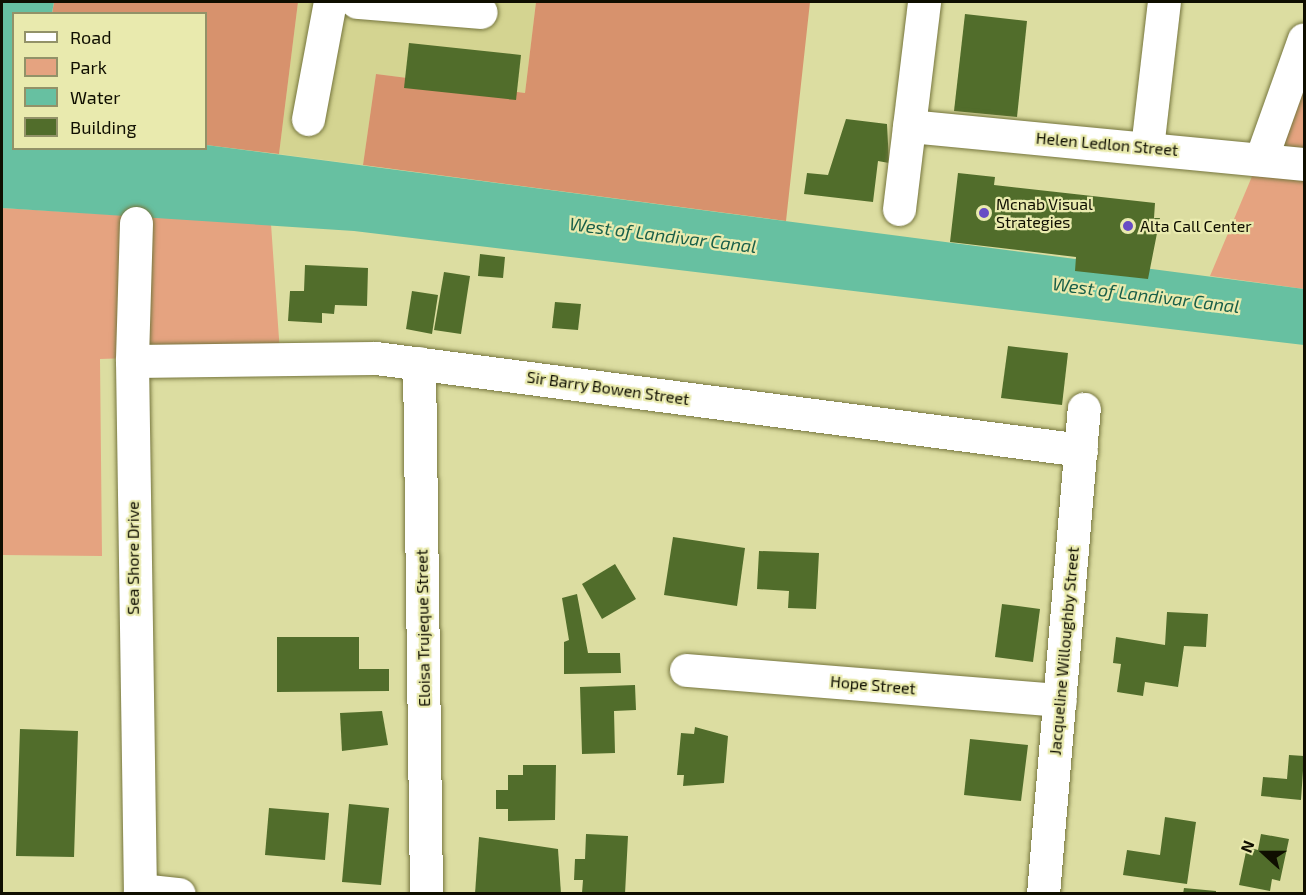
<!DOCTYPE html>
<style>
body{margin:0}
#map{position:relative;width:1306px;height:895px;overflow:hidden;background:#dcdda1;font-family:"Exo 2",sans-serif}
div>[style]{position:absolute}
.built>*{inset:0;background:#d4d491}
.green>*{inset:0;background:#e5a380}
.forest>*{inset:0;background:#d7926d}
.water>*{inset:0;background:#67c0a1}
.building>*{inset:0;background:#516d2b}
.roads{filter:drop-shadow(0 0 2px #76763e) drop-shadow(0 0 2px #76763e)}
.minor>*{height:33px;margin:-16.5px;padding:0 16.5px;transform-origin:16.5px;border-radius:16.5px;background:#fff}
.dots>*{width:16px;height:16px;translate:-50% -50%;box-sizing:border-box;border:3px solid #e9eaae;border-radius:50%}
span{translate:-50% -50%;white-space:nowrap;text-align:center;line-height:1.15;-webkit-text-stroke:4.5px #e9eaae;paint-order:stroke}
.street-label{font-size:16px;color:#0f0e00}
.poi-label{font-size:16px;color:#0f0e00}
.left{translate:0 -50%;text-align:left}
.water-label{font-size:18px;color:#195f49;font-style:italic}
.frame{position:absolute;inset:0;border:3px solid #0f0e00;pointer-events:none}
.legend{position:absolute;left:12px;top:12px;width:195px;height:138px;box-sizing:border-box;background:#e9eaae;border:2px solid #929268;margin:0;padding:8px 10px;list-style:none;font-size:18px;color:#0f0e00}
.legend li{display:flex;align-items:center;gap:12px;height:30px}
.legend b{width:30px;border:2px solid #929268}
.north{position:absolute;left:1234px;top:823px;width:60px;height:60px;-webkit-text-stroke:4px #e9eaae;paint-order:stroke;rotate:291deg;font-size:16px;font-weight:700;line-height:24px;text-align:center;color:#0f0e00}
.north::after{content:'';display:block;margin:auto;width:21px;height:27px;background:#0f0e00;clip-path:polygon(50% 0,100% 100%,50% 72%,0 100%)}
</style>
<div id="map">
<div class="built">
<div style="clip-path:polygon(298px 2px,536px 2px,525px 93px,376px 74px,363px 165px,279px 154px)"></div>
</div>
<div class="green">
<div style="clip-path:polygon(1304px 53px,1304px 289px,1210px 276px)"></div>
<div style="clip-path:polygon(2px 208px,271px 224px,280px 353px,100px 359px,102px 556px,2px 555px)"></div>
</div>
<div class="forest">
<div style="clip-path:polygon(54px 2px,298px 2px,279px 154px,206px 145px,206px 14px,52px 14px)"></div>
<div style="clip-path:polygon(536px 2px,810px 2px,786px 221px,363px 165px,376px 74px,525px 93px)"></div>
</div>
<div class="water">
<div style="clip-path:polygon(2px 2px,54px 2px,52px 13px,14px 14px,14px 148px,206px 145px,1304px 289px,1304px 345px,354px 231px,2px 208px)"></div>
</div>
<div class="building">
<div style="clip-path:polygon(965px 14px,1027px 21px,1017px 117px,954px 111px)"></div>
<div style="clip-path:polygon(409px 43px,521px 55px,516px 100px,404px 88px)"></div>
<div style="clip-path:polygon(846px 119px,887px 124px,889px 163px,878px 161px,873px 202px,804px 194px,807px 173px,828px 175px)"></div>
<div style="clip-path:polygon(958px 173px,995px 177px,994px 185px,1155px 203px,1154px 218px,1160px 218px,1148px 279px,1075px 271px,1076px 257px,950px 242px)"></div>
<div style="clip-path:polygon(480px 254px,505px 257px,503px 278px,478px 276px)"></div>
<div style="clip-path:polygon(305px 265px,368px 268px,367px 306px,335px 305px,334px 314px,322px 313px,322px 323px,288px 321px,290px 291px,304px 291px)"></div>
<div style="clip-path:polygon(444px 272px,470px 276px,461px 334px,434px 330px)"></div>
<div style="clip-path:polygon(412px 291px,438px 295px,432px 334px,406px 329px)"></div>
<div style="clip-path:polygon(555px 302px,581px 304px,578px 330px,552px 328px)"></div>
<div style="clip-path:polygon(1008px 346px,1068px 353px,1062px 405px,1001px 398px)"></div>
<div style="clip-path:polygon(673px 537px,745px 548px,737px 606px,664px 595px)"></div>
<div style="clip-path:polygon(759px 551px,819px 553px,816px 609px,788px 608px,789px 591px,757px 589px)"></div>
<div style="clip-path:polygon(615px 564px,636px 599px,602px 619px,582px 584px)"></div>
<div style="clip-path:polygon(577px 594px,588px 653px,620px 653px,621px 673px,564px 674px,564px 642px,569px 640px,562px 598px)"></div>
<div style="clip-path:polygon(1002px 604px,1040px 609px,1033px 662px,995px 657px)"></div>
<div style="clip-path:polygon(1167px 612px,1208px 614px,1206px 647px,1184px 646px,1178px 687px,1145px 682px,1143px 696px,1117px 692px,1121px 664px,1113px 663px,1116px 637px,1165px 645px)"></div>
<div style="clip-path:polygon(277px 637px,359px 637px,359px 669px,389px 669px,389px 691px,277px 692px)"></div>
<div style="clip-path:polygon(635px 685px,636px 710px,614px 711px,615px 753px,582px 754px,580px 687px)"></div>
<div style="clip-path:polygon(382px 711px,388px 745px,342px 751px,340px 713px)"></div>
<div style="clip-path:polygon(695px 727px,728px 736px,724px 783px,683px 786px,684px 775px,677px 775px,681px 733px,694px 734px)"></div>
<div style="clip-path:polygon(20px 729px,78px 731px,74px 857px,16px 856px)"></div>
<div style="clip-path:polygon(970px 739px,1028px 745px,1021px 801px,964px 795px)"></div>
<div style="clip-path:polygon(1289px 755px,1304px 756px,1301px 800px,1261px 796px,1263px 777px,1287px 779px)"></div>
<div style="clip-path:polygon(523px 765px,556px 765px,555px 820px,508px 821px,508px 809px,496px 809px,496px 790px,508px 790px,508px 775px,523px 775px)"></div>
<div style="clip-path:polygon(349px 804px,389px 808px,381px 885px,342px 882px)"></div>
<div style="clip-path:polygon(269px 808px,329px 813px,325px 860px,265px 855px)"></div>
<div style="clip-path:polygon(1165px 817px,1196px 822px,1187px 884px,1123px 875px,1127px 850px,1160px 855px)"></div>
<div style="clip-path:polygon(586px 834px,628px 836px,625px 894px,582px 893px,583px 880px,574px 880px,575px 859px,585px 859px)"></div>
<div style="clip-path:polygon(1261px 834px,1289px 839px,1280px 881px,1272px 879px,1270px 891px,1239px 885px,1247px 847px,1258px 850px)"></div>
<div style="clip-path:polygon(479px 837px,558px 849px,561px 894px,475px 894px)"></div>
<div style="clip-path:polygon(1184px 888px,1216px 891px,1216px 894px,1183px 894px)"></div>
</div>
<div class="roads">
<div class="minor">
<div style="left:357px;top:2px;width:124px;rotate:4.6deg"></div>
<div style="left:308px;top:119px;width:119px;rotate:-79.4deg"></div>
<div style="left:909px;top:126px;width:397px;rotate:5.5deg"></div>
<div style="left:1147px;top:148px;width:147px;rotate:-83.4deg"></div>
<div style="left:1261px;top:159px;width:127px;rotate:-70.3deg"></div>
<div style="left:899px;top:209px;width:209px;rotate:-83.1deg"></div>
<div style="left:136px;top:223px;width:138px;rotate:91.7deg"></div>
<div style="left:132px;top:361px;width:533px;rotate:89.14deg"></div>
<div style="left:132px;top:361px;width:244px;rotate:-0.7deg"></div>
<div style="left:376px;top:358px;width:711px;rotate:7.43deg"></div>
<div style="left:419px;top:363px;width:531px;rotate:89.24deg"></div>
<div style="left:686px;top:670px;width:375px;rotate:4.6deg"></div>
<div style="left:140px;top:890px;width:39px;rotate:6deg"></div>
<div style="left:1043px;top:894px;width:487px;rotate:-85.2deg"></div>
</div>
</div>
<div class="dots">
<div style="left:984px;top:213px;background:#674cc5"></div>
<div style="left:1128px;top:226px;background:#674cc5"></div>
</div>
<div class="street-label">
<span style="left:1107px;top:144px;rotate:5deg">Helen Ledlon Street</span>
<span style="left:608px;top:388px;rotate:8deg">Sir Barry Bowen Street</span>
<span style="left:133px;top:558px;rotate:-90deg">Sea Shore Drive</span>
<span style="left:423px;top:628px;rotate:-91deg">Eloisa Trujeque Street</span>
<span style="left:1064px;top:651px;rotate:-85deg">Jacqueline Willoughby Street</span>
<span style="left:873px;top:685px;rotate:5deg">Hope Street</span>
</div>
<div class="poi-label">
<span class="left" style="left:996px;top:213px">Mcnab Visual<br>Strategies</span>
<span class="left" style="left:1140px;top:226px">Alta Call Center</span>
</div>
<div class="water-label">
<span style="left:663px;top:235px;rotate:7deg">West of Landivar Canal</span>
<span style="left:1146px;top:295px;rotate:7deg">West of Landivar Canal</span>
</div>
<div class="frame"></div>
<ul class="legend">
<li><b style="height:8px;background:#fff"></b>Road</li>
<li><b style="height:16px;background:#e5a380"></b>Park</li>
<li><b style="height:16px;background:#67c0a1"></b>Water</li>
<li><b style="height:16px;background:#516d2b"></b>Building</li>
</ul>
<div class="north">N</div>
</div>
